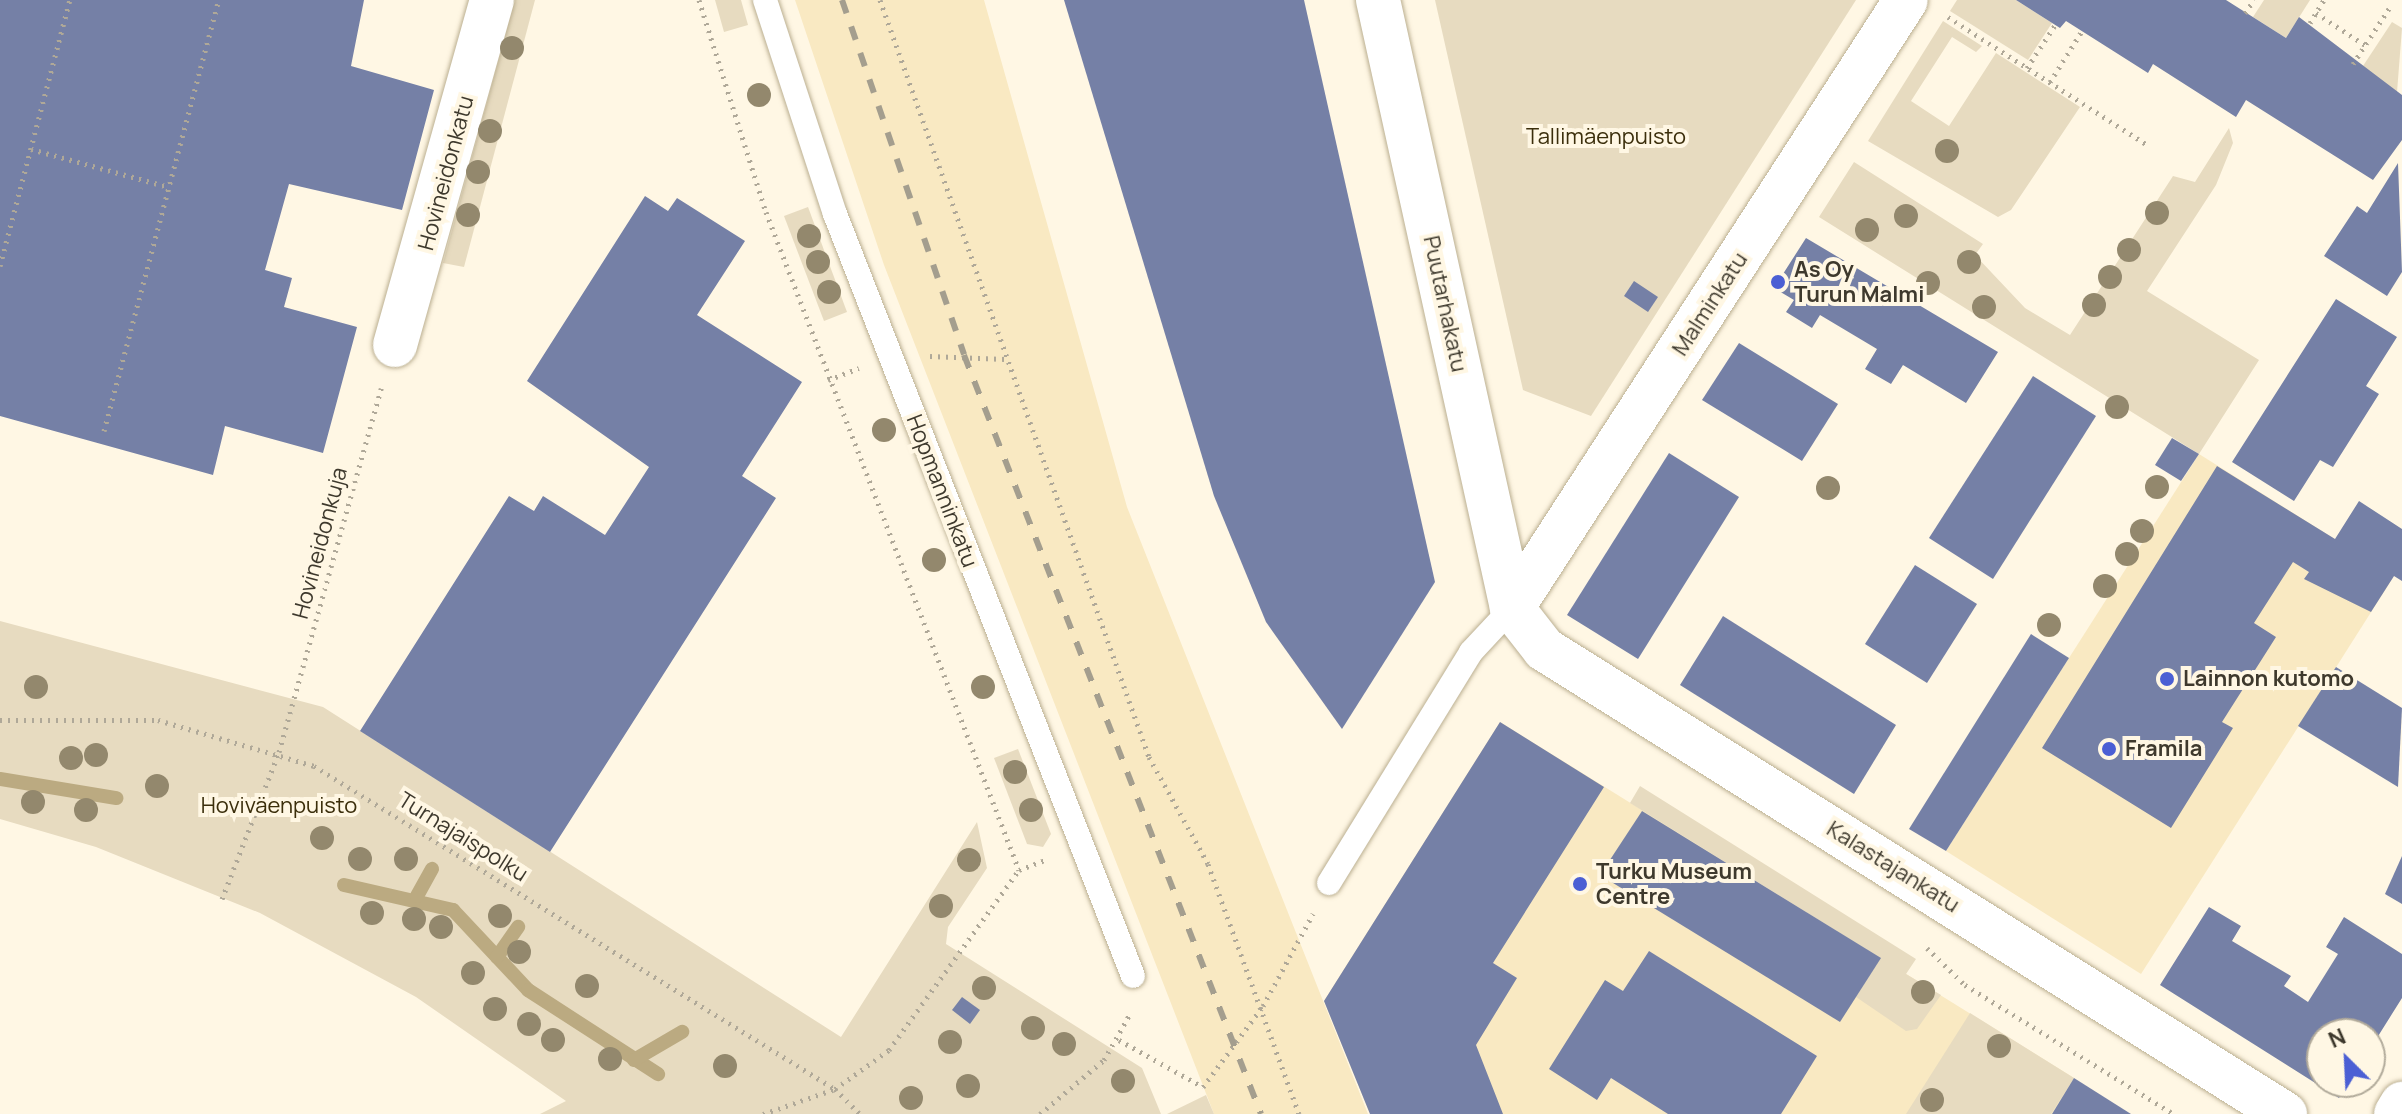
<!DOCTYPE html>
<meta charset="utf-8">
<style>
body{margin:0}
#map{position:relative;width:2402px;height:1114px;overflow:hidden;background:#fff7e4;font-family:Manrope,sans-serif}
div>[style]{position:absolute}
.built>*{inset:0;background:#f9e9c2}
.green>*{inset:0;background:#e7dbc0}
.stream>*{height:14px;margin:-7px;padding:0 7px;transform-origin:7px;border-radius:7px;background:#bbaa81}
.building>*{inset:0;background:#7580a6}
.path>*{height:5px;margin-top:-2.5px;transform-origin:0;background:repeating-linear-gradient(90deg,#afa898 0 2px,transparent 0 8px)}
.roads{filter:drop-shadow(0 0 2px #bbaf91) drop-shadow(0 0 2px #bbaf91)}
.lane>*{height:24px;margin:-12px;padding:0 12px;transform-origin:12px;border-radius:12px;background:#fff}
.street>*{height:44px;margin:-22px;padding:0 22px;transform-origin:22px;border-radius:22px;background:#fff}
.rail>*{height:6px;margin-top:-3px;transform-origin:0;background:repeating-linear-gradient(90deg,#a49e8e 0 14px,transparent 0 28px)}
.trees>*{width:24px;height:24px;margin:-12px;border-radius:50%;background:#93886d}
.dots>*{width:22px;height:22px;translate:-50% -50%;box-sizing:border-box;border:4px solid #fff7e4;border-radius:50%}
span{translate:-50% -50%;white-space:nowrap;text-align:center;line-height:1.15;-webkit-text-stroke:8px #fff7e4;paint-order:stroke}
.park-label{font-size:22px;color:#3b2e0b}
.street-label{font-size:22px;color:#3e392d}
.poi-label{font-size:22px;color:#3e392d;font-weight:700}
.left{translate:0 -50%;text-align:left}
.north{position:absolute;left:2306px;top:1018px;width:80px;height:80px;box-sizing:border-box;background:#fff7e4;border:2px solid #b2ab9b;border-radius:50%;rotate:336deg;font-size:22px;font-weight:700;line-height:32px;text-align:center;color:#3e392d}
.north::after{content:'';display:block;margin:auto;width:28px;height:36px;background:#4b5fd4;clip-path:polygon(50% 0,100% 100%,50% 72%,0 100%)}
</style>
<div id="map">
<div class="built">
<div style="clip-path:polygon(795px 0,984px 0,1127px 507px,1368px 1114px,1214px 1114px,884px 265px)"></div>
<div style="clip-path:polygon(2199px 454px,2394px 576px,2141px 974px,1946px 851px)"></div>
<div style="clip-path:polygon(1500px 722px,2074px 1078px,2052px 1114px,1370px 1114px,1324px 1001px)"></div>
</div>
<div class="green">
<div style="clip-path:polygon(515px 0,535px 0,464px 267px,443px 263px)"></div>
<div style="clip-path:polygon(715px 0,741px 0,748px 25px,724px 32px)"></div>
<div style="clip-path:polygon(1435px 0,1856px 0,1591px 416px,1523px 390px)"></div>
<div style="clip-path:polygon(1957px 0,2016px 0,2052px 23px,2028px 60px,1950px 11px)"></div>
<div style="clip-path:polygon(2264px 0,2310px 0,2286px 38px,2253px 17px)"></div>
<div style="clip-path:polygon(1943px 21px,1982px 46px,1976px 52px,1952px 37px,1911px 101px,1949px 126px,1996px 53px,2080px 107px,2011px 210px,1998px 217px,1868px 141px)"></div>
<div style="clip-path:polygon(2392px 22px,2402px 28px,2397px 92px,2361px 69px)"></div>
<div style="clip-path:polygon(2229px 128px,2233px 143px,2216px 185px,2147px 291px,2259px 360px,2199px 454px,1819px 217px,1854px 162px,1983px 244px,1975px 255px,2025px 308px,2070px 335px,2173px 176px,2195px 182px)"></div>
<div style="clip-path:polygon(808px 207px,847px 312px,824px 321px,784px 216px)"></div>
<div style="clip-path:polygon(0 621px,323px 707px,841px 1037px,977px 822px,987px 868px,948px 927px,946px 944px,1142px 1068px,1161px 1114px,540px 1114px,566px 1101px,416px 997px,260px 913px,96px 847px,0 819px)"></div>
<div style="clip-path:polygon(1018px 749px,1051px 834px,1043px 847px,1027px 844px,994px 758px)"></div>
<div style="clip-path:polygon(1640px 786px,1916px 959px,1906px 974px,1941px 995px,1917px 1029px,1906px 1031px,1856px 997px,1880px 958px,1630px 803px)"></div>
<div style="clip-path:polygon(1970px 1013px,2074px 1078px,2051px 1114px,1906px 1114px)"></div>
<div style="clip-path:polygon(1206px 1095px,1214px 1114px,1167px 1114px)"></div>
</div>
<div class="stream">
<div style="left:0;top:779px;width:118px;rotate:9.3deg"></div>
<div style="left:344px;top:885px;width:112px;rotate:12.9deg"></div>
<div style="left:453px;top:910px;width:110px;rotate:46.8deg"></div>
<div style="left:528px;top:990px;width:155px;rotate:32.9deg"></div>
<div style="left:417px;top:896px;width:31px;rotate:-61deg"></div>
<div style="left:497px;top:957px;width:37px;rotate:-55deg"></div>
<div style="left:634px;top:1060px;width:56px;rotate:-30.3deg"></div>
</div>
<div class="building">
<div style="clip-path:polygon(0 0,364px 0,351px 66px,434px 90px,402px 210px,289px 184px,265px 270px,292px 278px,284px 307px,357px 327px,323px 453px,225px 426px,213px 475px,0 416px)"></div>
<div style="clip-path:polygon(1064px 0,1304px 0,1435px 582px,1342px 729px,1266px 622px,1214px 496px)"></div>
<div style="clip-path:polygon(2016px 0,2226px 0,2286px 38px,2299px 17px,2402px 95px,2402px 140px,2373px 180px,2246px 100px,2236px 117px,2153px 64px,2148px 73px,2066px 21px,2060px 28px)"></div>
<div style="clip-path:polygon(2398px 163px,2402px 272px,2387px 296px,2324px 256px,2357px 206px,2367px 213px)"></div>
<div style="clip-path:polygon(645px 196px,668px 211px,677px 198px,745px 241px,697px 315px,802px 382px,742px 476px,776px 498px,550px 852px,360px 731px,509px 496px,534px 511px,543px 496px,605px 535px,649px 467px,527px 381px)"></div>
<div style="clip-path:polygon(1806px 238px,1998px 352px,1966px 403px,1903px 365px,1891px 384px,1865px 369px,1877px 349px,1820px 315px,1812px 328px,1786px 312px,1794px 300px,1774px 288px)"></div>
<div style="clip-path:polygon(1634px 281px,1658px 297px,1648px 312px,1624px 296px)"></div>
<div style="clip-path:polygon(2336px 299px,2397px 337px,2366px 386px,2379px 394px,2333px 467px,2320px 460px,2294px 501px,2232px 462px)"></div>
<div style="clip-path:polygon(1739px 343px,1838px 404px,1802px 461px,1702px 400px)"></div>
<div style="clip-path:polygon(2033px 376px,2096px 416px,1993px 579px,1929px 538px)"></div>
<div style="clip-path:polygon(2172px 438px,2199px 454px,2181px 481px,2155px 465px)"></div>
<div style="clip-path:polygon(1669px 453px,1739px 497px,1638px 659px,1567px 615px)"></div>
<div style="clip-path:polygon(2217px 466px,2335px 539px,2359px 501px,2402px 529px,2402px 581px,2394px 576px,2371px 612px,2304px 579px,2309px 572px,2293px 562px,2254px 623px,2276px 637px,2222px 722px,2233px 728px,2171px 828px,2042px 748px)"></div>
<div style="clip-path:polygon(1915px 565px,1977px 604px,1927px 683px,1865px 644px)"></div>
<div style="clip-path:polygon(1723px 616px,1896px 725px,1854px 794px,1680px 685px)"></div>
<div style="clip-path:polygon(2031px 634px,2069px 658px,1946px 851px,1909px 829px)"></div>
<div style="clip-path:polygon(2336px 667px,2402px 708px,2398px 787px,2298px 726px)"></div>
<div style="clip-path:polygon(1500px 722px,1604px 787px,1493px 963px,1517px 978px,1476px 1045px,1503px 1114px,1370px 1114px,1324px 1001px)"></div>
<div style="clip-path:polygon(1642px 811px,1881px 958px,1840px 1022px,1600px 875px)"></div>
<div style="clip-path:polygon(2402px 856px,2402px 904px,2385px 894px)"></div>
<div style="clip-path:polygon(2209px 907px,2241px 926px,2232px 941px,2291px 976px,2284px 986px,2308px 1002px,2338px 954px,2326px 947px,2344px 917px,2402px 954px,2402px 998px,2370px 1049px,2370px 1034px,2322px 1034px,2322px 1082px,2349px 1082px,2339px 1098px,2160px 985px)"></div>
<div style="clip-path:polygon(1649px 951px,1817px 1056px,1781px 1114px,1668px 1114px,1611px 1078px,1597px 1100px,1549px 1069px,1605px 980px,1623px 991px)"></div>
<div style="clip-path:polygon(962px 997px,980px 1010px,970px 1024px,952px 1010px)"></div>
<div style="clip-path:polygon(2074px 1078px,2131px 1114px,2052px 1114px)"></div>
</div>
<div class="path">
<div style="left:699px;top:0;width:222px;rotate:72.5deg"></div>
<div style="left:766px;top:212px;width:705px;rotate:68.97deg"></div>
<div style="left:880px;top:0;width:803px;rotate:70.44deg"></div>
<div style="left:1149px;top:757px;width:122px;rotate:61.1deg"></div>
<div style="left:1208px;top:864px;width:266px;rotate:70deg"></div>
<div style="left:2245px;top:13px;width:16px;rotate:-55deg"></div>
<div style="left:2316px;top:13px;width:59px;rotate:33.1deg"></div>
<div style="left:1948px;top:17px;width:235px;rotate:32.7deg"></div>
<div style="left:2310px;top:23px;width:27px;rotate:-59deg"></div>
<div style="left:2353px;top:64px;width:68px;rotate:-57deg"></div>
<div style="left:2027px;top:68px;width:51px;rotate:-56.9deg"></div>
<div style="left:2050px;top:82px;width:60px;rotate:-57.9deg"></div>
<div style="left:31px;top:149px;width:143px;rotate:15.4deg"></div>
<div style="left:0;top:266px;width:275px;rotate:-75.3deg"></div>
<div style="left:930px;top:356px;width:75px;rotate:2.3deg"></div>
<div style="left:828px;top:380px;width:33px;rotate:-21deg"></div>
<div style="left:104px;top:431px;width:446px;rotate:-75.1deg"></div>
<div style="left:0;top:720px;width:158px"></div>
<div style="left:158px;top:720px;width:163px;rotate:16.4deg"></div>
<div style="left:314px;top:766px;width:613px;rotate:31.8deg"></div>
<div style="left:835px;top:1089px;width:35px;rotate:45deg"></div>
<div style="left:222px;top:899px;width:158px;rotate:-68.8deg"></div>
<div style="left:279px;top:752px;width:378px;rotate:-74.3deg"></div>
<div style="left:1927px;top:948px;width:53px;rotate:44.2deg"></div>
<div style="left:1965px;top:985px;width:246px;rotate:31.7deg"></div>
<div style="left:1119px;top:1040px;width:96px;rotate:29.2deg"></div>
<div style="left:1203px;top:1087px;width:101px;rotate:-53.5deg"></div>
<div style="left:1263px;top:1006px;width:105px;rotate:-61.5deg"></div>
<div style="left:763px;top:1114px;width:76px;rotate:-19.1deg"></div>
<div style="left:835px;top:1089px;width:67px;rotate:-35.8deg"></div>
<div style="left:889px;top:1050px;width:222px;rotate:-54.2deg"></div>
<div style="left:1019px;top:870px;width:30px;rotate:-21deg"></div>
<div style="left:1040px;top:1114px;width:84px;rotate:-40.2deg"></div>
<div style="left:1104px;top:1060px;width:55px;rotate:-60.6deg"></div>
</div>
<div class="roads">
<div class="lane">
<div style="left:765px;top:0;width:225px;rotate:71.9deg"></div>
<div style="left:835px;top:214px;width:818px;rotate:68.64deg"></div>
<div style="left:1329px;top:883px;width:271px;rotate:-58.4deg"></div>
<div style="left:1471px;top:652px;width:60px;rotate:-47deg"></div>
</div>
<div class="street">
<div style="left:1378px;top:0;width:623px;rotate:77.57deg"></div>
<div style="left:1512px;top:608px;width:52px;rotate:52deg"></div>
<div style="left:1544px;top:649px;width:875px;rotate:32.11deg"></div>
<div style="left:395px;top:345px;width:358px;rotate:-74.3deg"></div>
<div style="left:1512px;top:608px;width:724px;rotate:-57.06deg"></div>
<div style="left:2396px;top:1114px;width:12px;rotate:-59deg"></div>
</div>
</div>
<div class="rail">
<div style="left:842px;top:0;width:375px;rotate:71deg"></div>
<div style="left:964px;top:355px;width:815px;rotate:68.63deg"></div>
</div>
<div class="trees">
<div style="left:512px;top:48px"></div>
<div style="left:759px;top:95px"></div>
<div style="left:490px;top:131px"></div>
<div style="left:1947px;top:151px"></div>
<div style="left:478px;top:172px"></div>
<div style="left:2157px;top:213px"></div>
<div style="left:468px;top:215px"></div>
<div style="left:1906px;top:216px"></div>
<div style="left:1867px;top:230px"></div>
<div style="left:809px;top:236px"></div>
<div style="left:2129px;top:250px"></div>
<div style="left:818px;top:262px"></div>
<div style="left:1969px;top:262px"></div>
<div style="left:2110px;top:277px"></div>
<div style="left:1928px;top:283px"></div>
<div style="left:829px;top:292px"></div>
<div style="left:2094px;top:305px"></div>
<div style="left:1984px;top:307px"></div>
<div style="left:2117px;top:407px"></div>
<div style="left:884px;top:430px"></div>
<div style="left:2157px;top:487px"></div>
<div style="left:1828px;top:488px"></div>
<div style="left:2142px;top:531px"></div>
<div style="left:2127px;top:554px"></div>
<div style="left:934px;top:560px"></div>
<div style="left:2105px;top:586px"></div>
<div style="left:2049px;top:625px"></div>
<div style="left:36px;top:687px"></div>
<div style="left:983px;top:687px"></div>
<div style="left:96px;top:755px"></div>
<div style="left:71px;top:758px"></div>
<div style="left:1015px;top:772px"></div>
<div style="left:157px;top:786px"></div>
<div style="left:33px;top:802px"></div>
<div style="left:86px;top:810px"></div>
<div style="left:1031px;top:810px"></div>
<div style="left:322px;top:838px"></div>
<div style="left:360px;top:859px"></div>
<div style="left:406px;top:859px"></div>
<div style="left:969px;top:860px"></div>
<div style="left:941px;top:906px"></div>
<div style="left:372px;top:913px"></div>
<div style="left:500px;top:916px"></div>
<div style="left:414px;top:919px"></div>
<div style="left:441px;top:927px"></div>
<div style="left:519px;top:952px"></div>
<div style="left:473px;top:973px"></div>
<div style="left:587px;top:986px"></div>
<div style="left:984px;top:988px"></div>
<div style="left:1923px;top:992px"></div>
<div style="left:495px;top:1009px"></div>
<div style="left:529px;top:1024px"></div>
<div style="left:1033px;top:1028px"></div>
<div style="left:553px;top:1040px"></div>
<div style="left:950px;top:1042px"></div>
<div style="left:1064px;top:1044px"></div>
<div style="left:1999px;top:1046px"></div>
<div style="left:610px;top:1059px"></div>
<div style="left:725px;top:1066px"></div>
<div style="left:1123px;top:1081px"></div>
<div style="left:968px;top:1086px"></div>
<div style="left:911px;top:1098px"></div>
<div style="left:1932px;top:1100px"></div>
</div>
<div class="dots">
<div style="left:1778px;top:282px;background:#4b5fd4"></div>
<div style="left:2167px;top:679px;background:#4b5fd4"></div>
<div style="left:2109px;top:749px;background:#4b5fd4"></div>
<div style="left:1580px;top:884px;background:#4b5fd4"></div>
</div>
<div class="park-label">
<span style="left:1606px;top:137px">Tallimäenpuisto</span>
<span style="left:279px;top:806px">Hoviväenpuisto</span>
</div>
<div class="street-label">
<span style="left:446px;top:173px;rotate:-75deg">Hovineidonkatu</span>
<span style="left:1445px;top:304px;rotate:78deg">Puutarhakatu</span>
<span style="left:1710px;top:304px;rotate:-57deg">Malminkatu</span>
<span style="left:942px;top:491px;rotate:69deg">Hopmanninkatu</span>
<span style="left:320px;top:543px;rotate:-75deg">Hovineidonkuja</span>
<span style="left:463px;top:837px;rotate:32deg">Turnajaispolku</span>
<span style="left:1893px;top:867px;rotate:32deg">Kalastajankatu</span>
</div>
<div class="poi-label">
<span class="left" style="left:1794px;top:282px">As Oy<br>Turun Malmi</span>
<span class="left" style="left:2183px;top:679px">Lainnon kutomo</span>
<span class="left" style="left:2125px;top:749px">Framila</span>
<span class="left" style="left:1596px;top:884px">Turku Museum<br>Centre</span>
</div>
<div class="north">N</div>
</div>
